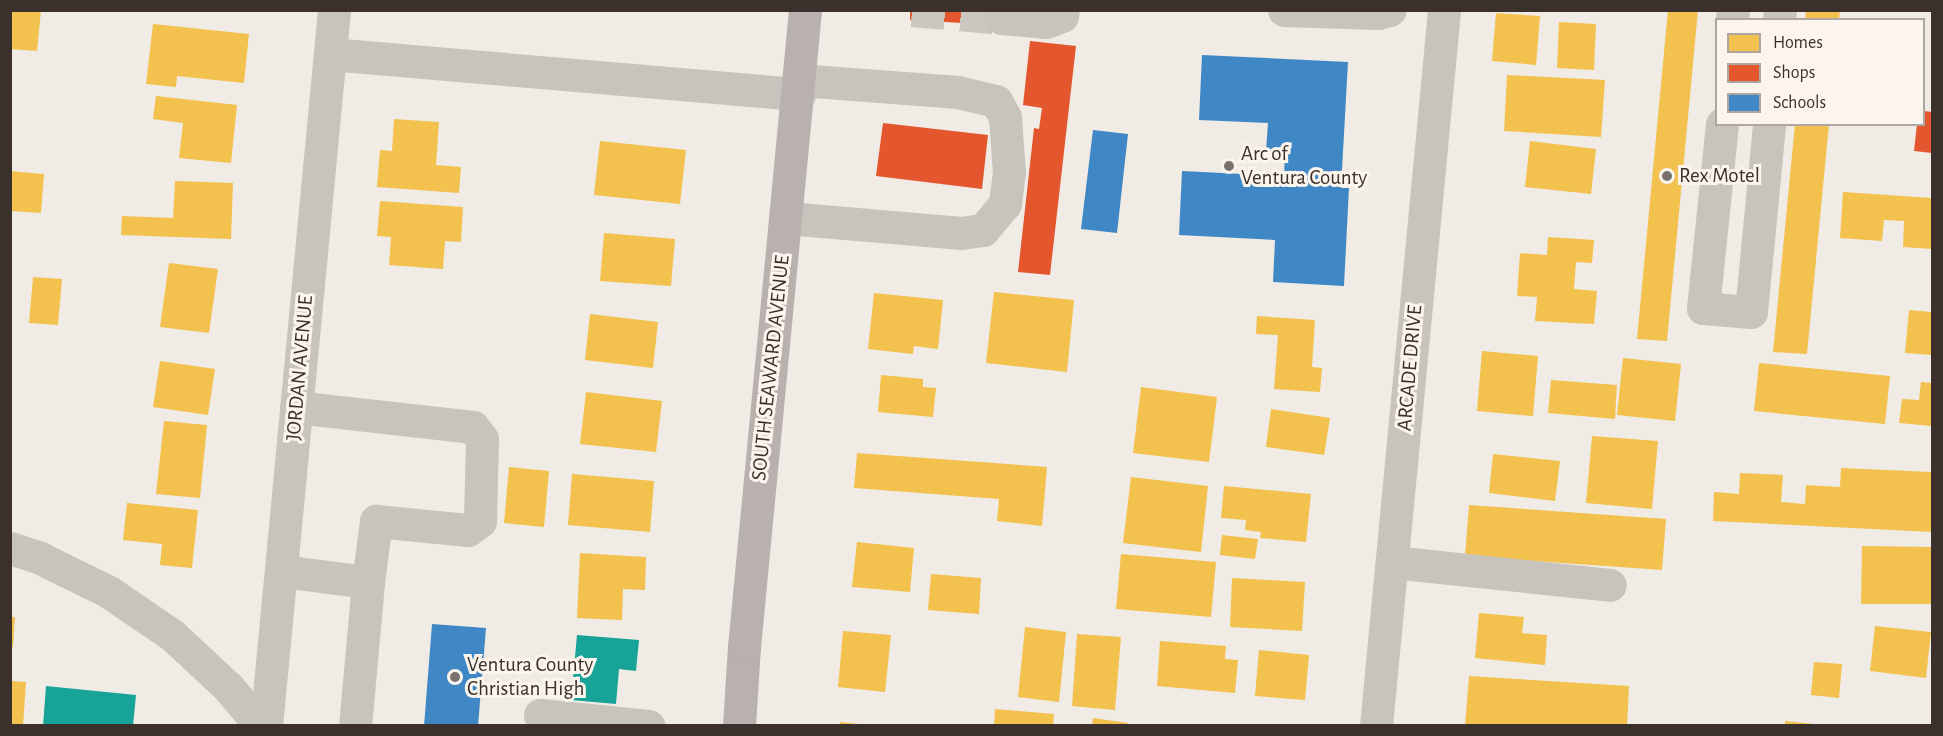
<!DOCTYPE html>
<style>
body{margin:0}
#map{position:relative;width:1943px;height:736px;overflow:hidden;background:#f0ebe5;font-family:"Alegreya Sans",sans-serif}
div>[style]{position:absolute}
.homes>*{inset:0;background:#f2c14e}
.shops>*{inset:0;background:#e4572e}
.schools>*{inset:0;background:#3f88c5}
.public>*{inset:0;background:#17a398}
.minor-tunnel>*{height:33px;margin-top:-16.5px;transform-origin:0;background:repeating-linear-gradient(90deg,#ccc6c0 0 33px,transparent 0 49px)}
.minor>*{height:33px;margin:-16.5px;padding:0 16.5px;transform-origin:16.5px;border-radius:16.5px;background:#c9c3be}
.major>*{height:33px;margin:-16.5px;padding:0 16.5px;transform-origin:16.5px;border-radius:16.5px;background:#b8b1ad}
.dots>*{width:16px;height:16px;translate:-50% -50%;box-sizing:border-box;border:3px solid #fbf5ee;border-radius:50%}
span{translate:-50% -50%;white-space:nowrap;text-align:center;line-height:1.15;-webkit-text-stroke:6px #fbf5ee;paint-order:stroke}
.poi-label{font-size:21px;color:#3b302b}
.left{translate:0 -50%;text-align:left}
.street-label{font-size:21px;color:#3b302b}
.frame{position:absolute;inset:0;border:12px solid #3b302b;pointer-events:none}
.legend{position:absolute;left:1715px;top:18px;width:210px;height:108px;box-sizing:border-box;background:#fbf5ee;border:2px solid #aea6a0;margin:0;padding:8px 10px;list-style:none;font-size:18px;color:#3b302b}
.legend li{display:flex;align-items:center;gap:12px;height:30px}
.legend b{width:30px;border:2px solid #aea6a0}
</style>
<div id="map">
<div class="homes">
<div style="clip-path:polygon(10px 10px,41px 10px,37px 51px,10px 49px)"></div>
<div style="clip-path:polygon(1668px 10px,1698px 10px,1667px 341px,1637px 339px)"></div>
<div style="clip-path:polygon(1806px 10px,1840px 10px,1839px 20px,1805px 20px)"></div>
<div style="clip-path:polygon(1496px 13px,1540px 16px,1536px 65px,1492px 61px)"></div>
<div style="clip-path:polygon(1559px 22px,1596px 24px,1594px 70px,1557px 68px)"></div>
<div style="clip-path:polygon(153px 24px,249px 34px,244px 83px,177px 76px,176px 87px,146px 84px)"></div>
<div style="clip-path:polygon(1507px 75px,1605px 80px,1601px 137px,1504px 131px)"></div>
<div style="clip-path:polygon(156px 96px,237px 105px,231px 163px,179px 158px,183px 123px,153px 119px)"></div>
<div style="clip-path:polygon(394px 119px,439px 122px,436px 165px,461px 167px,459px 193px,377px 187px,380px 150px,392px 151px)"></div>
<div style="clip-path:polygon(1795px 124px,1829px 124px,1807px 354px,1773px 352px)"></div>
<div style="clip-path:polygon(600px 141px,686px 150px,680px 204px,594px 195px)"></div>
<div style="clip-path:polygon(1530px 141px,1596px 149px,1591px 194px,1525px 187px)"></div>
<div style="clip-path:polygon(10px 171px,44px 174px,41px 213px,10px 211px)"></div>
<div style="clip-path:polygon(175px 181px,233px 183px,231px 239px,121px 235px,122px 216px,173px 218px)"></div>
<div style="clip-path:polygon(1843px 192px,1932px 198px,1932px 249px,1903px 247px,1904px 221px,1884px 220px,1882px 241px,1840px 238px)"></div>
<div style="clip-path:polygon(380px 201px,463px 207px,461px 242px,445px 241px,443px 269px,389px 265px,391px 237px,377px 236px)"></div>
<div style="clip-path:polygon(604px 233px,675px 239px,671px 286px,600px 281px)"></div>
<div style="clip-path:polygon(1548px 237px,1594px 240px,1592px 263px,1576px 262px,1574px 289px,1597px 291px,1594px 324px,1535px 321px,1537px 297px,1517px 296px,1520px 253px,1547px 255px)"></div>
<div style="clip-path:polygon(169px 263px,218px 269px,209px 333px,160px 327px)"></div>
<div style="clip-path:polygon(33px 277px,62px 279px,58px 325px,29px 323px)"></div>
<div style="clip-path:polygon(994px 292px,1074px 300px,1067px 372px,986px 363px)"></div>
<div style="clip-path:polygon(874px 293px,943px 300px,938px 349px,914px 346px,913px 354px,868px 349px)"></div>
<div style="clip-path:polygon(1909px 310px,1932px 312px,1932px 355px,1905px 353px)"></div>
<div style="clip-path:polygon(590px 314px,658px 322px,653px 368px,585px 360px)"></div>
<div style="clip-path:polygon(1257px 316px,1315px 320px,1312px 367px,1322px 368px,1320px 392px,1274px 389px,1278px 335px,1256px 334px)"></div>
<div style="clip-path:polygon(1482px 351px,1538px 356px,1533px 416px,1477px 411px)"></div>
<div style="clip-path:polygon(1623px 358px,1681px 364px,1675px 421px,1617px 415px)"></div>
<div style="clip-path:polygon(160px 361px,215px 369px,208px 415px,153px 407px)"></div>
<div style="clip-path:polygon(1759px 363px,1890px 376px,1885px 424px,1754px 411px)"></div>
<div style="clip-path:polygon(881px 375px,923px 379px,923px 387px,936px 388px,933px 417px,878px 412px)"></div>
<div style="clip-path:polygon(1551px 380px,1617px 385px,1615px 419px,1548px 413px)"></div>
<div style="clip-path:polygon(1921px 382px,1932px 383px,1932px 426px,1899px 423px,1902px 399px,1919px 400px)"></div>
<div style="clip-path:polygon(1141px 387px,1217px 397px,1209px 462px,1133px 453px)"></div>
<div style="clip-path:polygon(586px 392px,662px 401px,656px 452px,580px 444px)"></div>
<div style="clip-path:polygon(1271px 409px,1330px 418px,1324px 455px,1266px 447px)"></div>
<div style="clip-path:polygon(164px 421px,207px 425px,200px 498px,156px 494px)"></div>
<div style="clip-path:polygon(1592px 436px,1658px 441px,1652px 509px,1586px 503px)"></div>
<div style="clip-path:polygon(857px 453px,1047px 467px,1042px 526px,997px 521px,999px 499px,854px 488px)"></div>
<div style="clip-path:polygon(1493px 454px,1560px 461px,1555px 501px,1489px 493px)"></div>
<div style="clip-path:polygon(509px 467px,549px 471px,544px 527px,504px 523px)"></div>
<div style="clip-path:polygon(1841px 468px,1932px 472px,1932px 532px,1713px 521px,1714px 492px,1739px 494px,1740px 473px,1783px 475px,1781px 502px,1805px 504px,1806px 485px,1840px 487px)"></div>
<div style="clip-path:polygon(572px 474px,654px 481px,650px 532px,568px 525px)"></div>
<div style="clip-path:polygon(1131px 477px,1208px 486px,1201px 552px,1123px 543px)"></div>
<div style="clip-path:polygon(1224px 486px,1311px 494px,1306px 542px,1260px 538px,1261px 532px,1245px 530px,1246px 520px,1221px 518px)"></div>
<div style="clip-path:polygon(127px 503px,198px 510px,192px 568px,160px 565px,162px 544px,123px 540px)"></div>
<div style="clip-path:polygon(1469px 505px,1666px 519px,1662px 570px,1465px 556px)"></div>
<div style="clip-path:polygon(1222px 535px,1258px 539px,1255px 559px,1220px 555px)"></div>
<div style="clip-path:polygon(857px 542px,914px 548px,910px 592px,852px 587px)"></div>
<div style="clip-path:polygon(1862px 546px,1932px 547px,1932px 604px,1861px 604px)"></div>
<div style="clip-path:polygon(580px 553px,646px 557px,645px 590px,623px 589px,622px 620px,577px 618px)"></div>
<div style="clip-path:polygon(1121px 554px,1216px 562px,1211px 617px,1116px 609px)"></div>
<div style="clip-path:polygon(931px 574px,981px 578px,979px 614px,928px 610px)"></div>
<div style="clip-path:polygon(1232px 578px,1305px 582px,1302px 631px,1230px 627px)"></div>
<div style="clip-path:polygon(1479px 613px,1524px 617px,1522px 633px,1547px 635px,1545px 665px,1475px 658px)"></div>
<div style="clip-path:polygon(10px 617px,15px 617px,13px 647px,10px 647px)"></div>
<div style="clip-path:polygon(1875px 626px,1931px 632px,1926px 678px,1870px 671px)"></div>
<div style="clip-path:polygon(1025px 627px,1066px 632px,1059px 702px,1018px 697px)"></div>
<div style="clip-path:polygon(843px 631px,891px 635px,885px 692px,838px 687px)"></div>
<div style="clip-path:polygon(1077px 634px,1121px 637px,1115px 710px,1072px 706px)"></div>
<div style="clip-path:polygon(1160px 641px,1226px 646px,1225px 659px,1238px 660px,1235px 693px,1157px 686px)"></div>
<div style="clip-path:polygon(1259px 650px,1309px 655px,1305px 700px,1255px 696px)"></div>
<div style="clip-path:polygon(1814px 662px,1842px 664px,1839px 698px,1811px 695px)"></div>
<div style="clip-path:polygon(1469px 676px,1629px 686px,1627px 726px,1465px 726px)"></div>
<div style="clip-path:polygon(10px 681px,26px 682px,23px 726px,10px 726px)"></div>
<div style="clip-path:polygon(995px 709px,1054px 714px,1053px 726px,994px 726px)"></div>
<div style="clip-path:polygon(1093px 718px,1128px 723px,1127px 726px,1092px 726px)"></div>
<div style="clip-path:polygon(1785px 721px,1814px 724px,1814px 726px,1785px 726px)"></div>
<div style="clip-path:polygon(840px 722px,859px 724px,858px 726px,840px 726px)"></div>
</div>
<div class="shops">
<div style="clip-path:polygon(910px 10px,998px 10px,997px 25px,910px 20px)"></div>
<div style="clip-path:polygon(1030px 41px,1076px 46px,1050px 275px,1018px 272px,1034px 128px,1039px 129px,1042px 108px,1023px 105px)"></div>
<div style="clip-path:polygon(1924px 111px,1932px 112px,1932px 153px,1914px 151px,1917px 124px,1924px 124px)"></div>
<div style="clip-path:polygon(883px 123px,988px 135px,982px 189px,876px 176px)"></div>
</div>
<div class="schools">
<div style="clip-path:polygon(1202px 55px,1348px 62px,1341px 188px,1349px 188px,1344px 286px,1273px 282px,1275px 240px,1179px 235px,1182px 171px,1284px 176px,1285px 152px,1266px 151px,1268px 123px,1199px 120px)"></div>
<div style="clip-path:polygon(1093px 130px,1128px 134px,1117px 233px,1081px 229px)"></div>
<div style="clip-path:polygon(432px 624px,486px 628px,478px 726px,424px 726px)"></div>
</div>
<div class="public">
<div style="clip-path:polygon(577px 635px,639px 640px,636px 671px,619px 669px,616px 704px,571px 700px)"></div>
<div style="clip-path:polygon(46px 686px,136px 695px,133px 726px,43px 726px)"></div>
</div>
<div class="minor-tunnel">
<div style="left:912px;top:10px;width:89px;rotate:5.1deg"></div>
</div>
<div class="minor">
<div style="left:1284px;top:10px;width:94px;rotate:1.8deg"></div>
<div style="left:1378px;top:13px;width:12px;rotate:-14deg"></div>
<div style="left:1001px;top:18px;width:45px;rotate:5.1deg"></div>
<div style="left:1046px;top:22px;width:17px;rotate:-21deg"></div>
<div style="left:1062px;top:16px;width:6px;rotate:-81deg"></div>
<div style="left:1732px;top:20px;width:10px;rotate:-84deg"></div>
<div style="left:1779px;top:20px;width:10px;rotate:-84deg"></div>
<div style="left:330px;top:54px;width:471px;rotate:4.9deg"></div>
<div style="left:1722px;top:124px;width:185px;rotate:95.9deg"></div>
<div style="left:1703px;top:308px;width:48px;rotate:4.8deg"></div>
<div style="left:1751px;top:312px;width:189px;rotate:-84.5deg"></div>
<div style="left:787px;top:218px;width:175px;rotate:4.9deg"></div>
<div style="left:961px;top:233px;width:22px;rotate:-8deg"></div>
<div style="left:983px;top:230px;width:34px;rotate:-50deg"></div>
<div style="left:1005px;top:204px;width:31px;rotate:-83deg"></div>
<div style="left:1009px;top:173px;width:56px;rotate:-94.1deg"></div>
<div style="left:1005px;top:117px;width:18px;rotate:-119deg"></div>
<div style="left:996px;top:101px;width:39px;rotate:-167deg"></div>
<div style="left:958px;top:92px;width:158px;rotate:-175.7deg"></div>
<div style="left:10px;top:548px;width:32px;rotate:18deg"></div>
<div style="left:40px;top:558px;width:77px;rotate:26.2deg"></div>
<div style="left:109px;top:592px;width:76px;rotate:34.3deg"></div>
<div style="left:172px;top:635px;width:76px;rotate:42.9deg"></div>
<div style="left:228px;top:687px;width:51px;rotate:49.8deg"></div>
<div style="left:1392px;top:562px;width:219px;rotate:6deg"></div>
<div style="left:281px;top:571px;width:88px;rotate:7.2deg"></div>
<div style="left:368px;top:582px;width:62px;rotate:-82.5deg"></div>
<div style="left:376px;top:521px;width:92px;rotate:5.6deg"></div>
<div style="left:468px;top:530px;width:15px;rotate:-37deg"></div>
<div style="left:480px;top:521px;width:82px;rotate:-88.6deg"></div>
<div style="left:482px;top:439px;width:15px;rotate:-127deg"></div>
<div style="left:473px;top:427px;width:178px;rotate:-173.6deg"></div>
<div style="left:540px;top:715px;width:109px;rotate:5.8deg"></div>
<div style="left:266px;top:726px;width:719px;rotate:-84.57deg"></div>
<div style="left:355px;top:726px;width:145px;rotate:-84.8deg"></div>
<div style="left:1376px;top:726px;width:719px;rotate:-84.57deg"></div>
</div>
<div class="major">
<div style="left:739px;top:726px;width:79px;rotate:-86.4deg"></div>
<div style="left:744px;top:647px;width:640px;rotate:-84.53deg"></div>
</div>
<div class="dots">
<div style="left:1229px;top:166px;background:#7a716c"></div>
<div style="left:1667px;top:176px;background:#7a716c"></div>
<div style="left:455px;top:677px;background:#7a716c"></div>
</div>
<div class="poi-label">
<span class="left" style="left:1241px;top:166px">Arc of<br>Ventura County</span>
<span class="left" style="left:1679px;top:176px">Rex Motel</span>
<span class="left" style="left:467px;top:677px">Ventura County<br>Christian High</span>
</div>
<div class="street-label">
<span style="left:300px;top:368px;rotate:-85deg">JORDAN AVENUE</span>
<span style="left:771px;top:368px;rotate:-84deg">SOUTH SEAWARD AVENUE</span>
<span style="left:1410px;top:368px;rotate:-85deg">ARCADE DRIVE</span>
</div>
<div class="frame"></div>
<ul class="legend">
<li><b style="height:16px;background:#f2c14e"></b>Homes</li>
<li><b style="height:16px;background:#e4572e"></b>Shops</li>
<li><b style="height:16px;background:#3f88c5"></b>Schools</li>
</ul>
</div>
